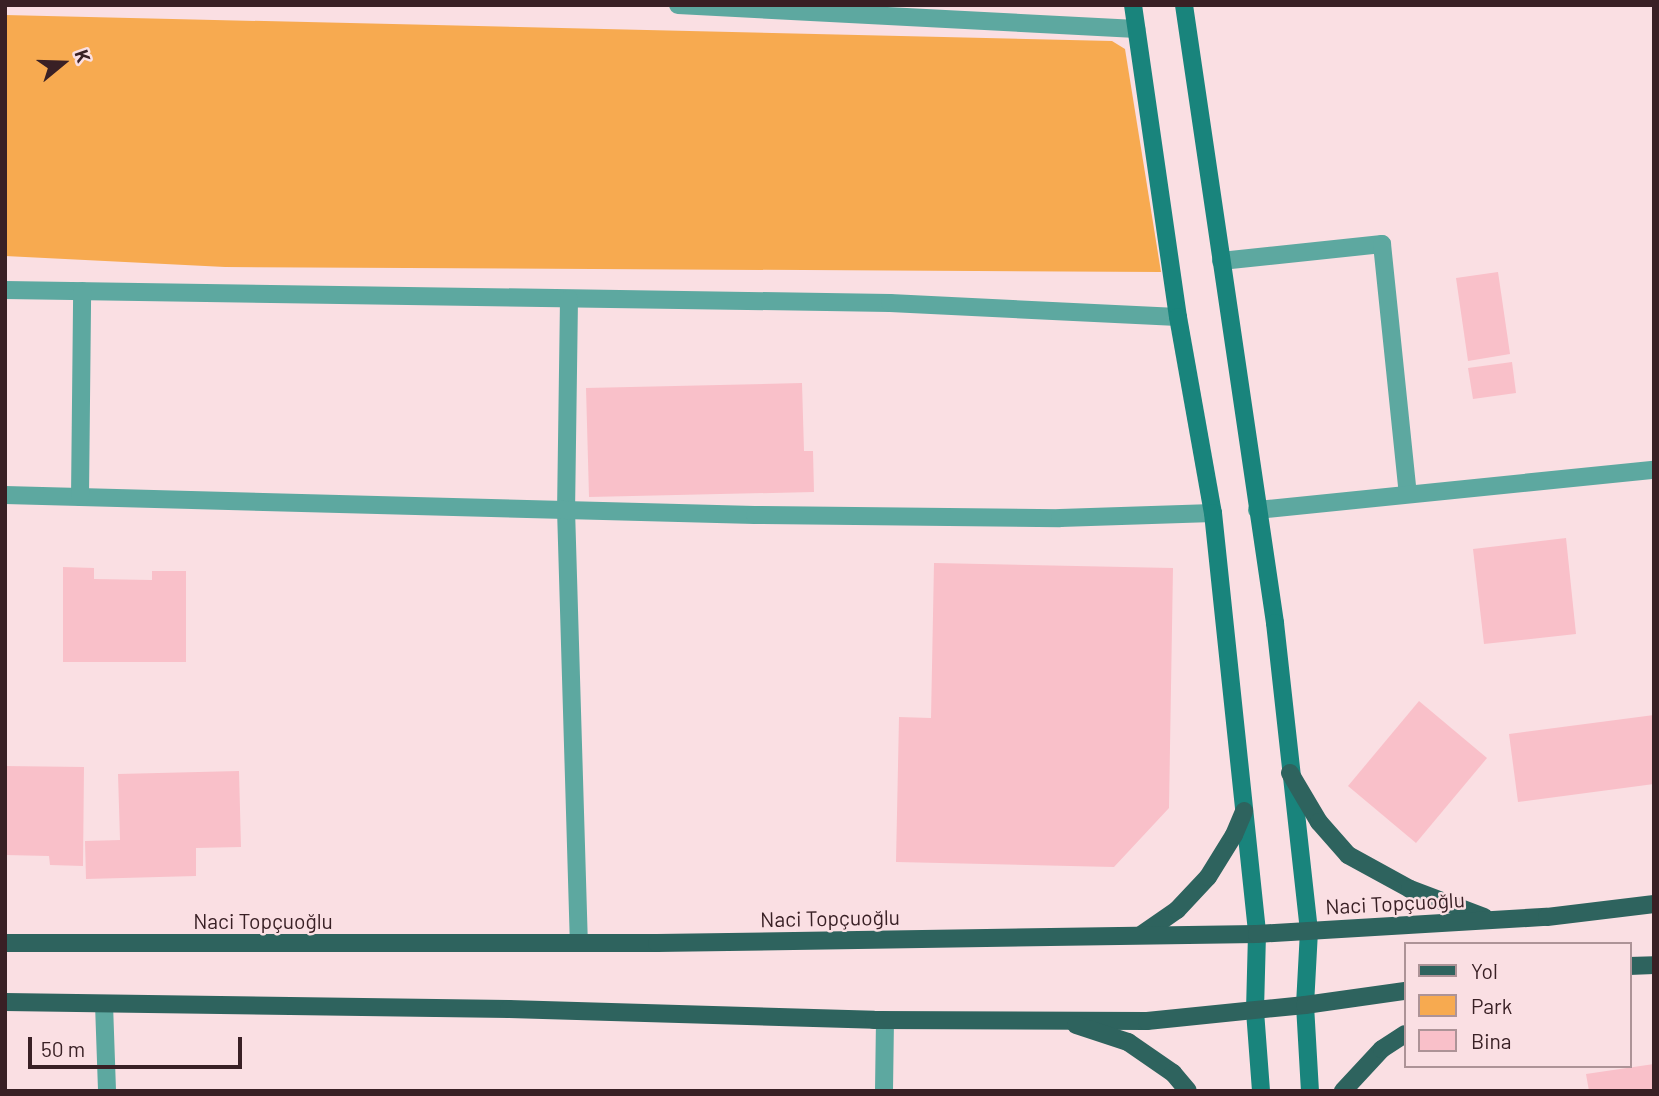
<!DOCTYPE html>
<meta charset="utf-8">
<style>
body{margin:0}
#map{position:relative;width:1659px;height:1096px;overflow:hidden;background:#fadfe3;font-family:Barlow,sans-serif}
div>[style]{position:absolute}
.green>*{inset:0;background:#f7aa50}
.building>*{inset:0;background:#f9c0c9}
.lane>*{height:18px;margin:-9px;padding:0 9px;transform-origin:9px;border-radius:9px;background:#5da8a0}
.street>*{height:18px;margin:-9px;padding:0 9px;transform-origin:9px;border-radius:9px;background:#5da8a0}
.secondary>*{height:18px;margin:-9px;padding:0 9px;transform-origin:9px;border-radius:9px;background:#19847c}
.primary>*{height:18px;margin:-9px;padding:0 9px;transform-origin:9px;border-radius:9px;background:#2e635e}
span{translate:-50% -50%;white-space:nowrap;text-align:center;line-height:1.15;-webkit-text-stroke:5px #fadfe3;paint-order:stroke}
.street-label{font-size:21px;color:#392025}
.frame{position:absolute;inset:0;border:7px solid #392025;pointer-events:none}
.legend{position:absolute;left:1404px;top:942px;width:228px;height:126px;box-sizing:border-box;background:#fadfe3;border:2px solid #ad9397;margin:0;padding:9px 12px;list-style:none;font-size:21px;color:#392025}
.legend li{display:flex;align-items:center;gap:14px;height:35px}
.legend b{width:35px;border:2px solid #ad9397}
.north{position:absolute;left:28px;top:28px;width:70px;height:70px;-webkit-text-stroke:5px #fadfe3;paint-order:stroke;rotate:71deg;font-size:19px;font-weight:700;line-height:28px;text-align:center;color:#392025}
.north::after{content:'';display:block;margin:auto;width:24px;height:32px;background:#392025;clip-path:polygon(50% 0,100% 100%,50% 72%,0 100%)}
.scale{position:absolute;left:28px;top:1037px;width:214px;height:32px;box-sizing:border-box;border:4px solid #392025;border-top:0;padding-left:9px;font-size:21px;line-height:24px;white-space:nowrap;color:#392025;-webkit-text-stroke:5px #fadfe3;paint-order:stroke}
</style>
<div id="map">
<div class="green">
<div style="clip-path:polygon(5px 15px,1112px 41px,1125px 49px,1161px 272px,225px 267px,5px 256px)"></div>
</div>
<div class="building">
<div style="clip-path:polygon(1498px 272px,1510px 354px,1468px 361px,1456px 278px)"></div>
<div style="clip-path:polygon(1512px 362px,1516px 393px,1473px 399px,1468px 368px)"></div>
<div style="clip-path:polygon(802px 383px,804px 451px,813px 451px,814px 492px,589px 497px,586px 388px)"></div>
<div style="clip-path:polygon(1566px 538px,1576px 634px,1484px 644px,1473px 549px)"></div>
<div style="clip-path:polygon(934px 563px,1173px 568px,1169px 808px,1114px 867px,896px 862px,899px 717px,931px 718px)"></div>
<div style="clip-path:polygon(63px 567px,94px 568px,94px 579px,152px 580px,152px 571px,186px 571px,186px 662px,63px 662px)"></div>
<div style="clip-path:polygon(1419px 701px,1487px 758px,1416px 843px,1348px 786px)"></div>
<div style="clip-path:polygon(1654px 715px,1654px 784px,1518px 802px,1509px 734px)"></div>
<div style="clip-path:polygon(5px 766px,84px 767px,83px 866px,50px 865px,49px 856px,5px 855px)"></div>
<div style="clip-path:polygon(239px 771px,241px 847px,196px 848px,196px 876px,86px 879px,85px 841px,120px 840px,118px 774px)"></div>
<div style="clip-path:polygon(1654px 1064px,1654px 1091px,1589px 1091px,1586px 1074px)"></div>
</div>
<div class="lane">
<div style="left:1221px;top:261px;width:162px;rotate:-6deg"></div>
<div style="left:1382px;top:244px;width:251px;rotate:84.1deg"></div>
</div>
<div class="street">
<div style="left:678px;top:5px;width:459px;rotate:3deg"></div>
<div style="left:5px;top:290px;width:885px;rotate:0.84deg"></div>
<div style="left:890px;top:303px;width:288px;rotate:2.8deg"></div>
<div style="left:569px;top:299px;width:210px;rotate:90.8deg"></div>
<div style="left:566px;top:509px;width:434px;rotate:88.3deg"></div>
<div style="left:5px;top:495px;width:750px;rotate:1.53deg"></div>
<div style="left:755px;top:515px;width:305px;rotate:0.6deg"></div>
<div style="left:1060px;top:518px;width:153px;rotate:-1.9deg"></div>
<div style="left:80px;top:497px;width:206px;rotate:-89.4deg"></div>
<div style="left:1257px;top:510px;width:399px;rotate:-5.8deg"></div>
<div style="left:104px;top:1004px;width:87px;rotate:88deg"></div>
<div style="left:884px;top:1091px;width:71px;rotate:-89.2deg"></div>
</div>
<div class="secondary">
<div style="left:1133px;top:5px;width:315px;rotate:81.8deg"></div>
<div style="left:1178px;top:317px;width:199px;rotate:79.9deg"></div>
<div style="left:1213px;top:513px;width:423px;rotate:84deg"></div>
<div style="left:1257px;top:934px;width:77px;rotate:91.5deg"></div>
<div style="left:1255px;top:1011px;width:80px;rotate:85.7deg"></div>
<div style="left:1184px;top:5px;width:625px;rotate:81.62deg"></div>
<div style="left:1275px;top:623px;width:310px;rotate:83.7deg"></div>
<div style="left:1309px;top:931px;width:74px;rotate:93.1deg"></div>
<div style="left:1305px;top:1005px;width:86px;rotate:86.7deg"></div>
</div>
<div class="primary">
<div style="left:1290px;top:773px;width:57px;rotate:59.4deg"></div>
<div style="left:1319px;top:822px;width:44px;rotate:48.7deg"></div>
<div style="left:1348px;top:855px;width:71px;rotate:28.7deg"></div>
<div style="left:1410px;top:889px;width:79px;rotate:20.7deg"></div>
<div style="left:1141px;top:935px;width:44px;rotate:-34.8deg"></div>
<div style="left:1177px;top:910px;width:45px;rotate:-46.8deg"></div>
<div style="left:1208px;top:877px;width:49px;rotate:-58.2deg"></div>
<div style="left:1234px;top:835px;width:26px;rotate:-67deg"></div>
<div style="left:5px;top:943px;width:652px"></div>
<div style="left:657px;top:943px;width:600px;rotate:-0.86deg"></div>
<div style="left:1257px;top:934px;width:290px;rotate:-3.4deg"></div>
<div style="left:1547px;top:917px;width:108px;rotate:-6.9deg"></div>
<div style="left:1629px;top:966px;width:25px;rotate:-2deg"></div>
<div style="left:5px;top:1002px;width:504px;rotate:0.8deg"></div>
<div style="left:509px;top:1009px;width:365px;rotate:1.7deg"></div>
<div style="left:874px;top:1020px;width:273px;rotate:0.2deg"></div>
<div style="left:1147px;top:1021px;width:159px;rotate:-5.8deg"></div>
<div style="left:1305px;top:1005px;width:101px;rotate:-8deg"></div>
<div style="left:1076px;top:1025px;width:55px;rotate:18.1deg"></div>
<div style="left:1128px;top:1042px;width:55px;rotate:34.6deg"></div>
<div style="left:1173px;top:1073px;width:23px;rotate:50deg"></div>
<div style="left:1343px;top:1091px;width:57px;rotate:-47.1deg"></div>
<div style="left:1382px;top:1049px;width:27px;rotate:-33deg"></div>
</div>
<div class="street-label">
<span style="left:1395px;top:903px;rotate:-3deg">Naci Topçuoğlu</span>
<span style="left:830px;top:918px;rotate:-1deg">Naci Topçuoğlu</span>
<span style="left:263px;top:921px">Naci Topçuoğlu</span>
</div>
<div class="frame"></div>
<ul class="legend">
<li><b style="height:9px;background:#2e635e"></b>Yol</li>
<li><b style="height:19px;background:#f7aa50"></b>Park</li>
<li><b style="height:19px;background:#f9c0c9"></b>Bina</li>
</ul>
<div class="north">K</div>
<div class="scale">50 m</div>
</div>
